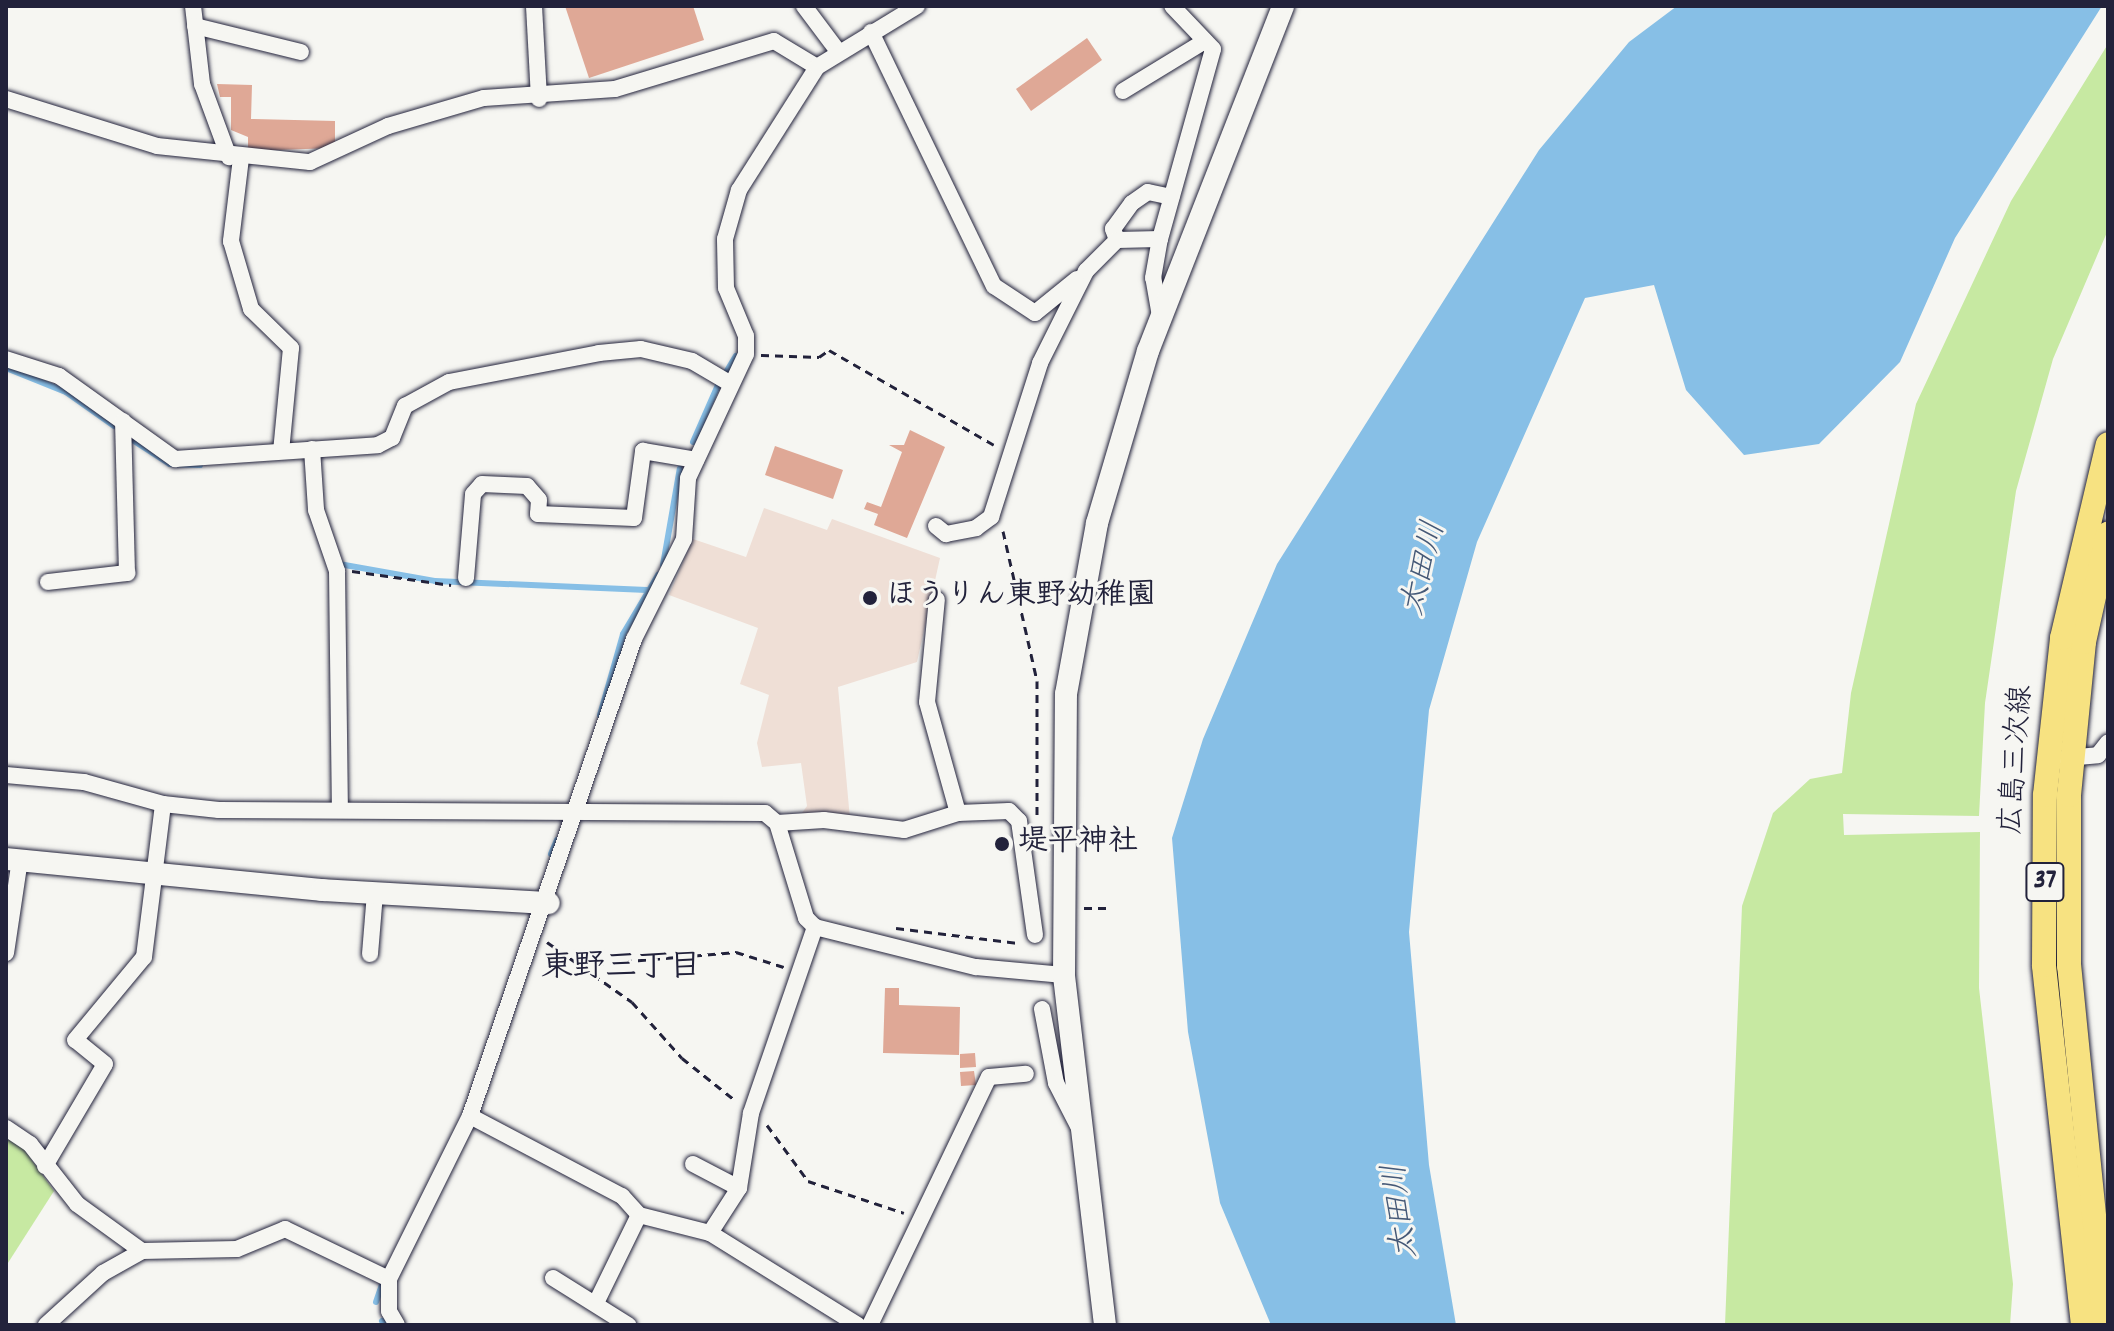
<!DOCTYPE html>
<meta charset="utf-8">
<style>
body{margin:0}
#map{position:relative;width:2114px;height:1331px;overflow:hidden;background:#f6f6f2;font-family:Dekko,"Klee One",sans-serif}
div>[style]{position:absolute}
.built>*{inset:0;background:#efdfd6}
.green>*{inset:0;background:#c7e9a2}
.water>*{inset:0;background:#87bfe6}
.stream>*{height:6px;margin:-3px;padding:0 3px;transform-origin:3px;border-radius:3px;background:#87bfe6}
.building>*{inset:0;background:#dfa896}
.path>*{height:3px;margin-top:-1.5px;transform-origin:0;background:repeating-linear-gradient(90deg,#22223b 0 8px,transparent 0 14px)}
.roads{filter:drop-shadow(0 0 2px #22223b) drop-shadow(0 0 2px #22223b)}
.street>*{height:16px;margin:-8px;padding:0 8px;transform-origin:8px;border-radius:8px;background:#f6f6f2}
.secondary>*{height:22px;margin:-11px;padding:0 11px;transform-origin:11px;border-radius:11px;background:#f6f6f2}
.primary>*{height:24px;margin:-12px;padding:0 12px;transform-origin:12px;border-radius:12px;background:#f7e281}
.dots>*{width:22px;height:22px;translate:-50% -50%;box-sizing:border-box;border:4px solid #f6f6f2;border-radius:50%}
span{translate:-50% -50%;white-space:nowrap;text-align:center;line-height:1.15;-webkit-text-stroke:6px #f6f6f2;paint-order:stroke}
.shield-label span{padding:2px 6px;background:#f6f6f2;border:2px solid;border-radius:6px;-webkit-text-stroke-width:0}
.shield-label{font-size:28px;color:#22223b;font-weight:700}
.poi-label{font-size:30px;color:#22223b;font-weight:700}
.left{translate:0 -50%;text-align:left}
.street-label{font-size:30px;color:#22223b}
.water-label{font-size:32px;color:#455977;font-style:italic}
.neighbourhood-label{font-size:32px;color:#22223b;font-weight:700}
.frame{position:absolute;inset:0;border:8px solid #22223b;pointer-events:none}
</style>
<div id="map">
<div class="built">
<div style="clip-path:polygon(764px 508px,827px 530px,832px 519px,940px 558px,917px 662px,838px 687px,850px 819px,799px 817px,807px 806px,801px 763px,762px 767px,757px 743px,769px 695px,740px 684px,758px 628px,669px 595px,693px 539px,746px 557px)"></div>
</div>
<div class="green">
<div style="clip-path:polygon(2108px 44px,2108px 230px,2053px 359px,2016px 491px,1985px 703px,1979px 816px,1843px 814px,1844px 835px,1980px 832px,1979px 988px,2013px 1284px,2010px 1325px,1725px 1325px,1742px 906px,1773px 813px,1810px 779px,1842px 773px,1851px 693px,1916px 404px,2011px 201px)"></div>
<div style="clip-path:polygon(6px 1138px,18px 1141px,54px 1191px,6px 1266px)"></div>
</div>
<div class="water">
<div style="clip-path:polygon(1677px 6px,2102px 6px,1955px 238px,1900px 362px,1819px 444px,1744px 455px,1686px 390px,1654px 285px,1585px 298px,1477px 542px,1429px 710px,1409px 932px,1429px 1165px,1456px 1325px,1271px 1325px,1220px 1203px,1188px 1032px,1172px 838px,1203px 739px,1277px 564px,1539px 150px,1629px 42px)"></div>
</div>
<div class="stream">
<div style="left:6px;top:368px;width:65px;rotate:21.8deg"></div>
<div style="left:66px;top:392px;width:59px;rotate:35.3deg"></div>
<div style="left:725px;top:374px;width:21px;rotate:-59deg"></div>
<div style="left:131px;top:439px;width:46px;rotate:32.7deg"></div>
<div style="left:170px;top:464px;width:30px;rotate:2deg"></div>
<div style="left:693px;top:442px;width:62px;rotate:-66.3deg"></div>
<div style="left:339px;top:564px;width:97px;rotate:10deg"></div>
<div style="left:435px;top:581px;width:212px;rotate:2.4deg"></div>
<div style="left:663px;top:565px;width:98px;rotate:-80.1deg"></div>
<div style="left:600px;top:715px;width:84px;rotate:-74.1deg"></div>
<div style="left:623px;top:634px;width:69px;rotate:-59.3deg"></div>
<div style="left:551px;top:854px;width:15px;rotate:-67deg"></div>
<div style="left:376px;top:1302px;width:21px;rotate:-71deg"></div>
<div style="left:382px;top:1321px;width:4px;rotate:45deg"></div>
</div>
<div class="building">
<div style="clip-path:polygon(565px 6px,693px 6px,704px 40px,589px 78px)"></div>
<div style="clip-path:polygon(1087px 38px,1102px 60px,1031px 111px,1016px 89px)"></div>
<div style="clip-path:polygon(217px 84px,252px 85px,251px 119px,335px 121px,335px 148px,248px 151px,248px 137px,231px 130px,231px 97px,220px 97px)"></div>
<div style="clip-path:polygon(910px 430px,945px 447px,907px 538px,874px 525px,878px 514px,864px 509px,867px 502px,881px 507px,902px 452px,889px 445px,904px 445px)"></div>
<div style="clip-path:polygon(775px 446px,843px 470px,833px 499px,765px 475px)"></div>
<div style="clip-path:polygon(885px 988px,899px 988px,899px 1005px,960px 1007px,959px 1055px,883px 1053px)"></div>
<div style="clip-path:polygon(975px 1053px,976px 1067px,960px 1068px,960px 1054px)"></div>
<div style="clip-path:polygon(974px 1071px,976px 1085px,961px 1086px,960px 1072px)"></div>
</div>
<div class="path">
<div style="left:761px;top:355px;width:58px;rotate:2deg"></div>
<div style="left:819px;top:357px;width:12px;rotate:-35deg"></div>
<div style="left:829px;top:350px;width:190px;rotate:29.9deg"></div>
<div style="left:1003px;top:531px;width:154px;rotate:77.2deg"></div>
<div style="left:1037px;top:681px;width:138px;rotate:90deg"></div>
<div style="left:352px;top:571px;width:100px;rotate:8deg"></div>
<div style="left:1084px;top:908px;width:25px"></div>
<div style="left:896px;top:928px;width:124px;rotate:7deg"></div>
<div style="left:547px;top:942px;width:104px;rotate:35.2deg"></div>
<div style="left:632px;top:1002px;width:75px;rotate:48.2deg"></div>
<div style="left:682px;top:1058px;width:69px;rotate:38.5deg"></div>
<div style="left:582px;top:965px;width:155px;rotate:-4.8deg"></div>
<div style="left:736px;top:952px;width:50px;rotate:17.4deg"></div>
<div style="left:767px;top:1125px;width:69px;rotate:53.8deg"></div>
<div style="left:808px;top:1181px;width:101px;rotate:18.4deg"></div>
</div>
<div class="roads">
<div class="street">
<div style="left:193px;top:6px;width:79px;rotate:83.4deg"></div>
<div style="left:202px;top:84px;width:78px;rotate:69.7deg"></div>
<div style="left:534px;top:6px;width:93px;rotate:86.9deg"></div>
<div style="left:804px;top:6px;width:55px;rotate:53.1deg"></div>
<div style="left:195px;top:26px;width:109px;rotate:13.8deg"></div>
<div style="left:871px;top:32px;width:282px;rotate:64.2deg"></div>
<div style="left:994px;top:286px;width:49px;rotate:33.4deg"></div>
<div style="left:1035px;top:313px;width:54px;rotate:-39deg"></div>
<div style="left:1123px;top:91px;width:96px;rotate:-31.4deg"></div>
<div style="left:6px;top:99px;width:158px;rotate:17.3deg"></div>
<div style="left:157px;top:146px;width:154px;rotate:6deg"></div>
<div style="left:310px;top:162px;width:86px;rotate:-24.8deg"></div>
<div style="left:388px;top:126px;width:100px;rotate:-16.3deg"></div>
<div style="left:484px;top:98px;width:131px;rotate:-3.9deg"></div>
<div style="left:615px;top:89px;width:166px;rotate:-16.8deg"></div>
<div style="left:774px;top:41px;width:50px;rotate:31.2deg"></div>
<div style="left:241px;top:158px;width:84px;rotate:96.9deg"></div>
<div style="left:231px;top:241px;width:71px;rotate:73.6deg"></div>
<div style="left:251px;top:309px;width:56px;rotate:44.3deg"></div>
<div style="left:291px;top:348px;width:103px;rotate:95.5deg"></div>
<div style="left:1117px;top:240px;width:12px;rotate:-110deg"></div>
<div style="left:1113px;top:229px;width:32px;rotate:-54deg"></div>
<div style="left:1132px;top:203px;width:19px;rotate:-35deg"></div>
<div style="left:1148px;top:192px;width:24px;rotate:12deg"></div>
<div style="left:1160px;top:316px;width:39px;rotate:-100deg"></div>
<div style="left:1153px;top:278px;width:40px;rotate:-80deg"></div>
<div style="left:1160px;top:239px;width:197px;rotate:-74.4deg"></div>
<div style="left:1213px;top:49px;width:59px;rotate:-133.6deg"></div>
<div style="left:6px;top:359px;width:56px;rotate:17.8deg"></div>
<div style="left:59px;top:376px;width:143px;rotate:35.6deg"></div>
<div style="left:175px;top:459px;width:203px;rotate:-3.9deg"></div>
<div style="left:378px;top:445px;width:16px;rotate:-27deg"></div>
<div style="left:392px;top:438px;width:35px;rotate:-68deg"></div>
<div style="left:405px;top:406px;width:50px;rotate:-28.6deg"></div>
<div style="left:449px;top:382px;width:153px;rotate:-10.9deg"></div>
<div style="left:599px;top:353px;width:42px;rotate:-5.4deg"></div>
<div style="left:641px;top:349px;width:52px;rotate:13.2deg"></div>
<div style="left:692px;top:361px;width:45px;rotate:30.5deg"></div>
<div style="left:312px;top:449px;width:61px;rotate:86.2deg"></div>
<div style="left:316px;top:510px;width:65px;rotate:71deg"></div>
<div style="left:337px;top:571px;width:239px;rotate:89.3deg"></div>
<div style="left:936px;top:526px;width:13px;rotate:39deg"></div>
<div style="left:946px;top:534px;width:31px;rotate:-11deg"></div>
<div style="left:976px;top:528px;width:19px;rotate:-36deg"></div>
<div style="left:991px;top:517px;width:162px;rotate:-72.3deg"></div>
<div style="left:1040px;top:363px;width:103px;rotate:-63.4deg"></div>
<div style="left:1086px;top:271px;width:44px;rotate:-45deg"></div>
<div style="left:1117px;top:240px;width:43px;rotate:-1.3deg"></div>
<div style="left:466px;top:578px;width:84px;rotate:-85.2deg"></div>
<div style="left:473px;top:494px;width:13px;rotate:-48deg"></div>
<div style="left:482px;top:484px;width:45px;rotate:2.5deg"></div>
<div style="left:527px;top:486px;width:18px;rotate:49deg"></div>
<div style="left:539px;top:500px;width:14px;rotate:94deg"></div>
<div style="left:538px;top:514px;width:96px;rotate:2.4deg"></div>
<div style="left:634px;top:518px;width:68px;rotate:-82.3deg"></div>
<div style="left:643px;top:451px;width:54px;rotate:9.6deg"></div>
<div style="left:48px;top:582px;width:80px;rotate:-6.5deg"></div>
<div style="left:127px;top:573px;width:152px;rotate:-91.5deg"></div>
<div style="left:2066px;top:758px;width:32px;rotate:-5deg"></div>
<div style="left:2098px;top:755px;width:16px;rotate:-52deg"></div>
<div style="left:6px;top:775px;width:78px;rotate:5.1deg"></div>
<div style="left:84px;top:782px;width:82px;rotate:15.6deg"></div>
<div style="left:163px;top:804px;width:56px;rotate:6.1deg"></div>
<div style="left:219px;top:810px;width:546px;rotate:0.31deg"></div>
<div style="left:765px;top:813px;width:16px;rotate:40deg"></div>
<div style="left:777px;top:823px;width:99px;rotate:73deg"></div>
<div style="left:806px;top:918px;width:13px;rotate:45deg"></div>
<div style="left:815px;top:927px;width:166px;rotate:14deg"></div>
<div style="left:976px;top:967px;width:88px;rotate:5.2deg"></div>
<div style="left:958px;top:813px;width:51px;rotate:-2.2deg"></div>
<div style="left:1009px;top:811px;width:14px;rotate:45deg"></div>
<div style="left:1019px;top:821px;width:115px;rotate:82deg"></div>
<div style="left:777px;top:823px;width:47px;rotate:-3.7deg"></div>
<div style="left:824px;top:820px;width:81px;rotate:7.1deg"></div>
<div style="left:904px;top:830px;width:57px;rotate:-17.5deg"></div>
<div style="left:958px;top:813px;width:115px;rotate:-105.6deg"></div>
<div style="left:927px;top:702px;width:103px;rotate:-84.5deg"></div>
<div style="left:6px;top:953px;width:95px;rotate:-81.5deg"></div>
<div style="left:370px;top:954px;width:61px;rotate:-85.3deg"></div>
<div style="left:1042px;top:1009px;width:75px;rotate:79.3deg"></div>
<div style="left:1056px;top:1083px;width:51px;rotate:62.9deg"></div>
<div style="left:470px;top:1116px;width:172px;rotate:27.8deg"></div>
<div style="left:622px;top:1196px;width:25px;rotate:48deg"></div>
<div style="left:639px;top:1215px;width:73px;rotate:14.2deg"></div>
<div style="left:710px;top:1233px;width:174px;rotate:31.9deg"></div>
<div style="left:6px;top:1128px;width:29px;rotate:34deg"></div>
<div style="left:30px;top:1144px;width:76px;rotate:51.9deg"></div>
<div style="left:77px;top:1204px;width:80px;rotate:35.9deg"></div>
<div style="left:693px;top:1164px;width:52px;rotate:27.6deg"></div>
<div style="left:45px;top:1166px;width:118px;rotate:-59.5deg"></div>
<div style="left:105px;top:1064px;width:38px;rotate:-141deg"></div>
<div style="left:75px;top:1040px;width:108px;rotate:-50.3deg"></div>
<div style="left:144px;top:957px;width:154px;rotate:-82.9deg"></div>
<div style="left:710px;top:1233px;width:54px;rotate:-57.2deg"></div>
<div style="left:739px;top:1188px;width:76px;rotate:-80.9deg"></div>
<div style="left:751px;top:1113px;width:197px;rotate:-71deg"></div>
<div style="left:553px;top:1278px;width:89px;rotate:32.1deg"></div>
<div style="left:596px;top:1303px;width:98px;rotate:-64deg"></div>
<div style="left:46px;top:1325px;width:77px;rotate:-42.4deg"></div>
<div style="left:103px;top:1273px;width:45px;rotate:-29.4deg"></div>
<div style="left:142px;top:1251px;width:95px;rotate:-1.2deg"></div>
<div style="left:237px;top:1249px;width:52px;rotate:-22.6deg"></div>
<div style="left:285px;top:1229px;width:115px;rotate:25.7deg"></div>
<div style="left:397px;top:1325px;width:16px;rotate:-120deg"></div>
<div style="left:389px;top:1311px;width:32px;rotate:-90deg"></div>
<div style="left:389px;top:1279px;width:182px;rotate:-63.6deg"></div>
<div style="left:470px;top:1116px;width:504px;rotate:-71.03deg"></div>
<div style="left:634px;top:639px;width:112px;rotate:-63.4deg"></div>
<div style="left:684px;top:539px;width:61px;rotate:-86.2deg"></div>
<div style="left:688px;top:478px;width:137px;rotate:-64.9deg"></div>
<div style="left:746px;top:354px;width:18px;rotate:-90deg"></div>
<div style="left:746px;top:336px;width:52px;rotate:-112.6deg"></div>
<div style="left:726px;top:288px;width:49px;rotate:-91.2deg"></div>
<div style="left:725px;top:239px;width:51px;rotate:-74.1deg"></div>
<div style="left:739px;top:190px;width:146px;rotate:-57.6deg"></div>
<div style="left:817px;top:67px;width:117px;rotate:-31.4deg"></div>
<div style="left:870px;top:1325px;width:275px;rotate:-64.4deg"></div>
<div style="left:989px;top:1077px;width:37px;rotate:-5deg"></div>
</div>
<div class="secondary">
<div style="left:6px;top:859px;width:318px;rotate:5.6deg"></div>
<div style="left:322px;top:890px;width:227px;rotate:3.3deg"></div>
<div style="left:1105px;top:1325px;width:352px;rotate:-96.7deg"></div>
<div style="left:1064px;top:975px;width:281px;rotate:-89.6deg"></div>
<div style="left:1066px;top:694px;width:174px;rotate:-79.7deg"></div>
<div style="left:1097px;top:523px;width:179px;rotate:-73.5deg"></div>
<div style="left:1148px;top:351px;width:370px;rotate:-68.6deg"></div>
</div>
<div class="primary">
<div style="left:2083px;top:1325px;width:362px;rotate:-96.2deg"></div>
<div style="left:2044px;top:965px;width:170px;rotate:-89.7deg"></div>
<div style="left:2045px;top:795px;width:158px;rotate:-83.8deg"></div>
<div style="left:2062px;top:638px;width:199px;rotate:-76.7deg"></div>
<div style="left:2105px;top:1325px;width:361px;rotate:-95.7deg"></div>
<div style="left:2069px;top:966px;width:171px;rotate:-90deg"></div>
<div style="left:2069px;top:795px;width:154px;rotate:-84.4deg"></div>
<div style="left:2084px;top:642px;width:111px;rotate:-77.5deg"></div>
</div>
</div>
<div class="dots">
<div style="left:870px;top:598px;background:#22223b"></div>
<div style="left:1002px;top:844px;background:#22223b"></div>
</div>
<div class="shield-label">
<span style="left:2045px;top:882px">37</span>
</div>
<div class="poi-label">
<span class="left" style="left:886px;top:598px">ほうりん東野幼稚園</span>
<span class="left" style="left:1018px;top:844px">堤平神社</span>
</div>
<div class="street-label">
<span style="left:2019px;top:760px;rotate:-86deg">広島三次線</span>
</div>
<div class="water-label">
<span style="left:1426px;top:569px;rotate:-76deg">太田川</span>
<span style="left:1403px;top:1211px;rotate:-97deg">太田川</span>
</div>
<div class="neighbourhood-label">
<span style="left:621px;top:969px">東野三丁目</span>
</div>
<div class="frame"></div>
</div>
